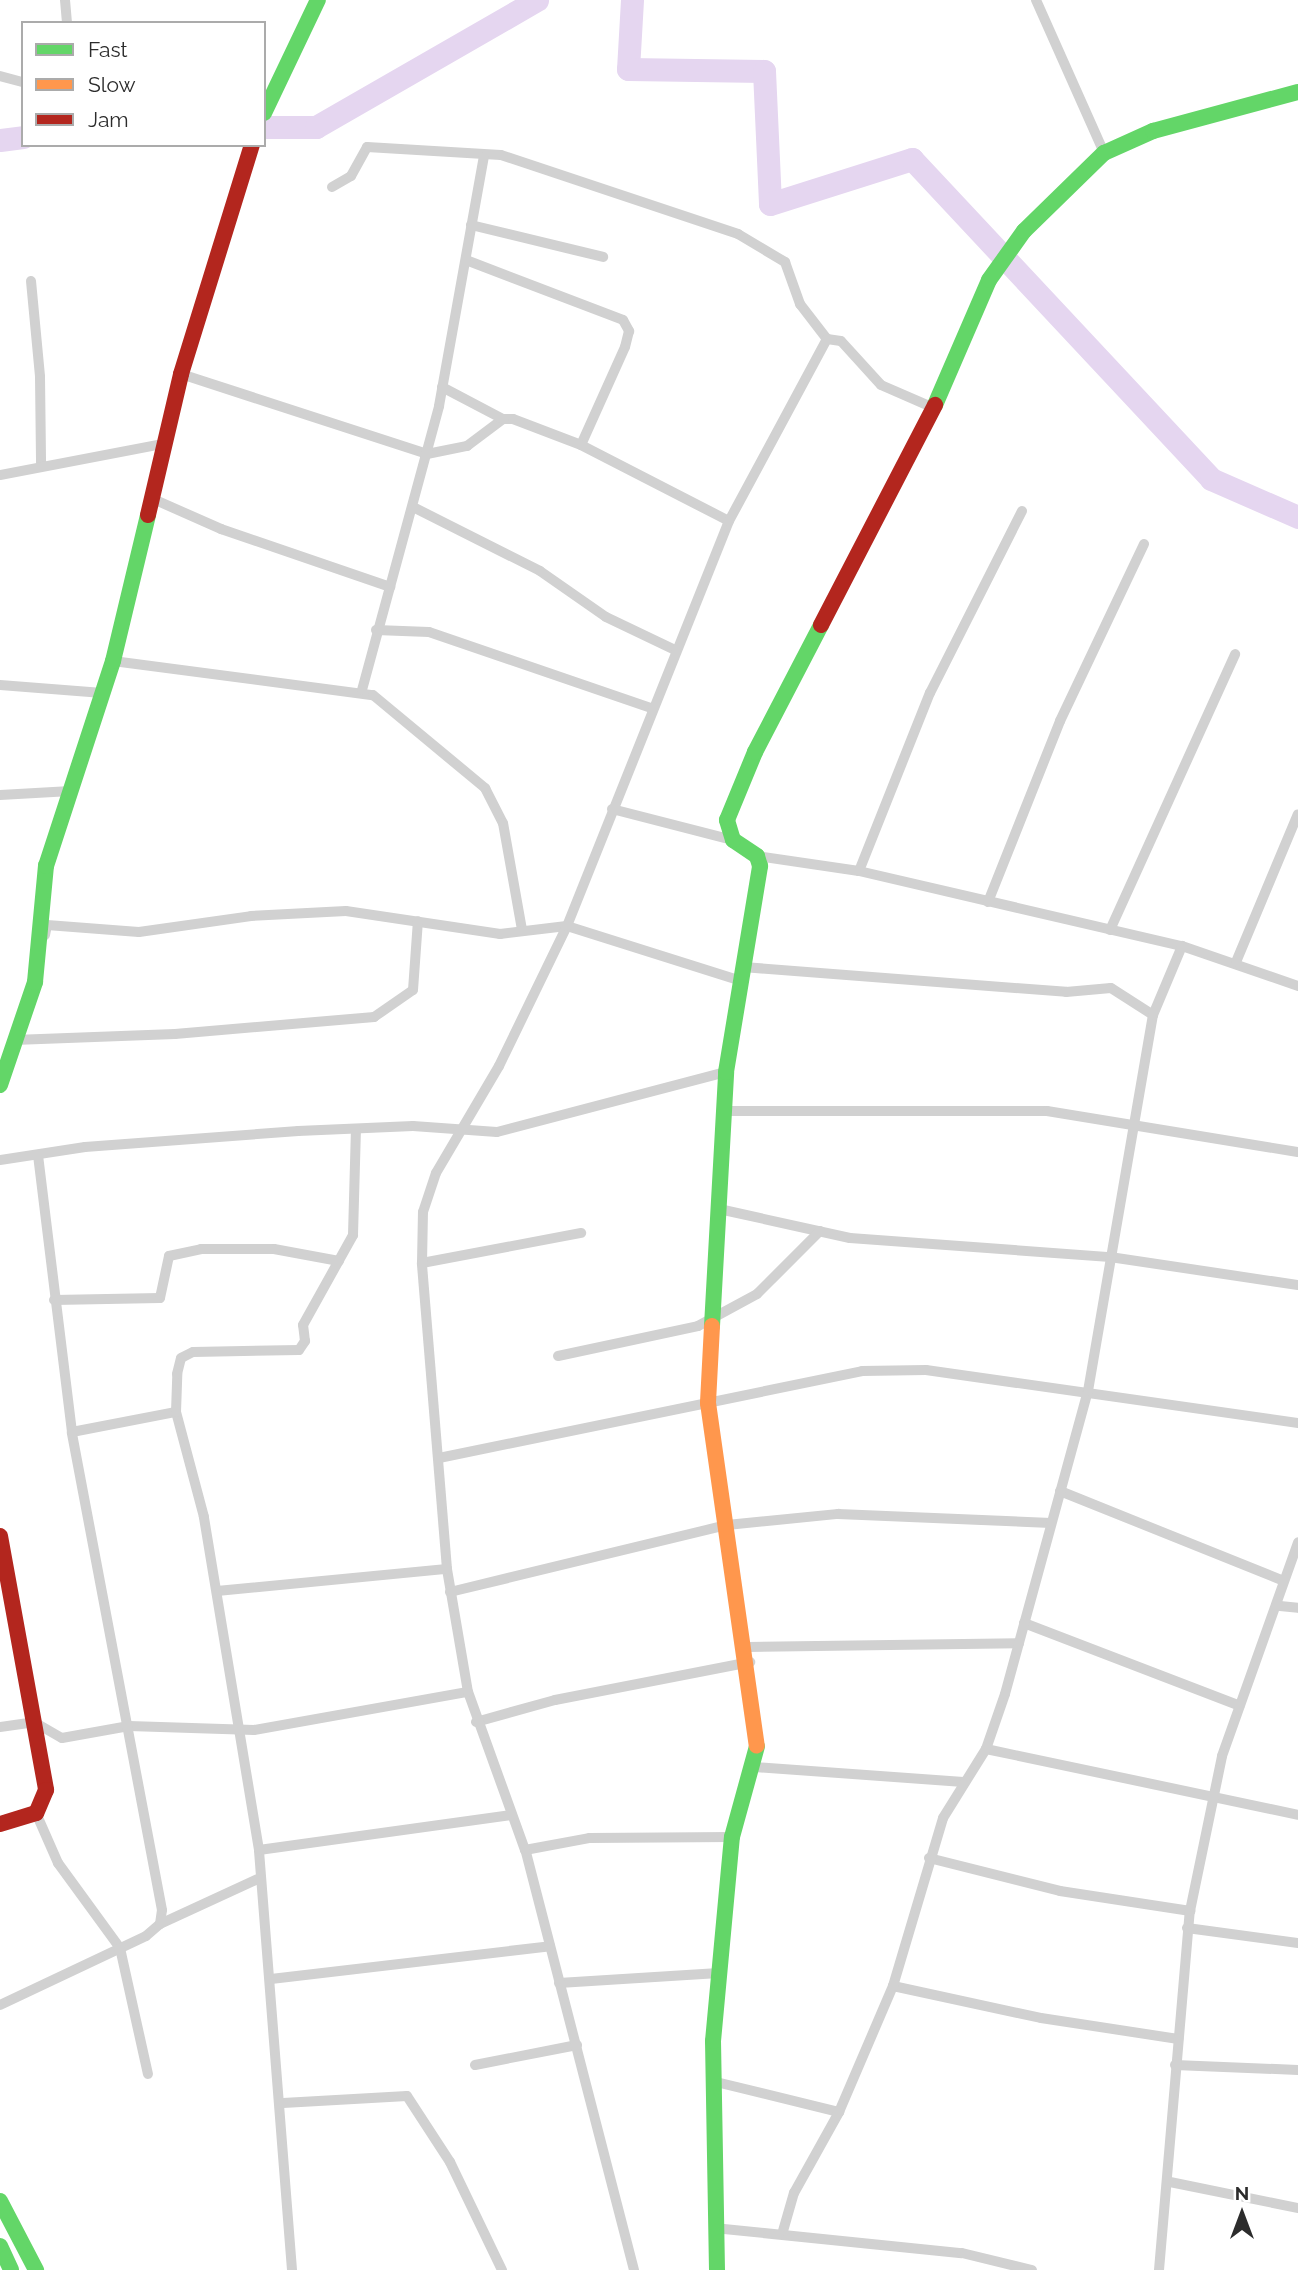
<!DOCTYPE html>
<style>
body{margin:0}
#map{position:relative;width:1298px;height:2270px;overflow:hidden;background:#fff;font-family:Raleway,sans-serif}
div>[style]{position:absolute}
.river>*{height:23px;margin:-11.5px;padding:0 11.5px;transform-origin:11.5px;border-radius:11.5px;background:#e5d6f0}
.street>*{height:10px;margin:-5px;padding:0 5px;transform-origin:5px;border-radius:5px;background:#d1d1d1}
.fast>*{height:16px;margin:-8px;padding:0 8px;transform-origin:8px;border-radius:8px;background:#63d668}
.slow>*{height:16px;margin:-8px;padding:0 8px;transform-origin:8px;border-radius:8px;background:#ff974d}
.jam>*{height:16px;margin:-8px;padding:0 8px;transform-origin:8px;border-radius:8px;background:#b3261e}
span{translate:-50% -50%;white-space:nowrap;text-align:center;line-height:1.15;-webkit-text-stroke:7px #fff;paint-order:stroke}
.legend{position:absolute;left:21px;top:21px;width:245px;height:126px;box-sizing:border-box;background:#fff;border:2px solid #ababab;margin:0;padding:9px 12px;list-style:none;font-size:21px;color:#2c2c2c}
.legend li{display:flex;align-items:center;gap:14px;height:35px}
.legend b{width:35px;border:2px solid #ababab}
.north{position:absolute;left:1207px;top:2179px;width:70px;height:70px;-webkit-text-stroke:5px #fff;paint-order:stroke;rotate:0deg;font-size:19px;font-weight:700;line-height:28px;text-align:center;color:#2c2c2c}
.north::after{content:'';display:block;margin:auto;width:24px;height:32px;background:#2c2c2c;clip-path:polygon(50% 0,100% 100%,50% 72%,0 100%)}
</style>
<div id="map">
<div class="river">
<div style="left:632px;top:0;width:69px;rotate:93.3deg"></div>
<div style="left:628px;top:69px;width:136px;rotate:0.8deg"></div>
<div style="left:764px;top:71px;width:133px;rotate:87.4deg"></div>
<div style="left:770px;top:204px;width:149px;rotate:-17.6deg"></div>
<div style="left:912px;top:159px;width:438px;rotate:46.9deg"></div>
<div style="left:1211px;top:479px;width:95px;rotate:23.6deg"></div>
<div style="left:264px;top:127px;width:52px"></div>
<div style="left:316px;top:127px;width:255px;rotate:-29.9deg"></div>
<div style="left:0;top:140px;width:23px;rotate:-7deg"></div>
</div>
<div class="street">
<div style="left:65px;top:0;width:23px;rotate:85deg"></div>
<div style="left:1036px;top:0;width:167px;rotate:66deg"></div>
<div style="left:0;top:76px;width:24px;rotate:15deg"></div>
<div style="left:332px;top:187px;width:22px;rotate:-30deg"></div>
<div style="left:351px;top:176px;width:33px;rotate:-61deg"></div>
<div style="left:367px;top:147px;width:134px;rotate:3.4deg"></div>
<div style="left:501px;top:155px;width:250px;rotate:18.4deg"></div>
<div style="left:738px;top:234px;width:55px;rotate:30.8deg"></div>
<div style="left:785px;top:262px;width:45px;rotate:70.3deg"></div>
<div style="left:800px;top:304px;width:44px;rotate:52.4deg"></div>
<div style="left:827px;top:339px;width:14px;rotate:8deg"></div>
<div style="left:841px;top:341px;width:59px;rotate:47.7deg"></div>
<div style="left:881px;top:385px;width:58px;rotate:23.5deg"></div>
<div style="left:471px;top:225px;width:136px;rotate:13.6deg"></div>
<div style="left:466px;top:260px;width:168px;rotate:20.9deg"></div>
<div style="left:623px;top:320px;width:13px;rotate:61deg"></div>
<div style="left:629px;top:331px;width:16px;rotate:104deg"></div>
<div style="left:625px;top:347px;width:107px;rotate:114.2deg"></div>
<div style="left:31px;top:281px;width:96px;rotate:84.6deg"></div>
<div style="left:40px;top:377px;width:88px;rotate:89.3deg"></div>
<div style="left:181px;top:374px;width:259px;rotate:18deg"></div>
<div style="left:427px;top:454px;width:41px;rotate:-11.3deg"></div>
<div style="left:467px;top:446px;width:45px;rotate:-36.9deg"></div>
<div style="left:503px;top:419px;width:10px"></div>
<div style="left:513px;top:419px;width:73px;rotate:20.9deg"></div>
<div style="left:581px;top:445px;width:166px;rotate:27.2deg"></div>
<div style="left:442px;top:387px;width:69px;rotate:27.7deg"></div>
<div style="left:0;top:475px;width:166px;rotate:-10.8deg"></div>
<div style="left:151px;top:498px;width:77px;rotate:23.9deg"></div>
<div style="left:221px;top:529px;width:179px;rotate:18.9deg"></div>
<div style="left:415px;top:508px;width:140px;rotate:26.7deg"></div>
<div style="left:540px;top:571px;width:80px;rotate:34.9deg"></div>
<div style="left:606px;top:617px;width:76px;rotate:25.6deg"></div>
<div style="left:376px;top:630px;width:53px;rotate:2.2deg"></div>
<div style="left:429px;top:632px;width:235px;rotate:18.9deg"></div>
<div style="left:113px;top:661px;width:262px;rotate:7.5deg"></div>
<div style="left:373px;top:695px;width:146px;rotate:39.7deg"></div>
<div style="left:485px;top:788px;width:39px;rotate:63deg"></div>
<div style="left:503px;top:823px;width:109px;rotate:79.9deg"></div>
<div style="left:0;top:685px;width:103px;rotate:4.4deg"></div>
<div style="left:362px;top:690px;width:294px;rotate:-74.8deg"></div>
<div style="left:439px;top:406px;width:253px;rotate:-79.8deg"></div>
<div style="left:0;top:795px;width:71px;rotate:-3.2deg"></div>
<div style="left:612px;top:809px;width:125px;rotate:14.4deg"></div>
<div style="left:757px;top:856px;width:103px;rotate:8.4deg"></div>
<div style="left:859px;top:871px;width:332px;rotate:13.1deg"></div>
<div style="left:1182px;top:946px;width:123px;rotate:19deg"></div>
<div style="left:859px;top:871px;width:192px;rotate:-68.3deg"></div>
<div style="left:930px;top:693px;width:204px;rotate:-63.2deg"></div>
<div style="left:988px;top:902px;width:195px;rotate:-68.3deg"></div>
<div style="left:1060px;top:721px;width:196px;rotate:-64.6deg"></div>
<div style="left:1110px;top:930px;width:303px;rotate:-65.6deg"></div>
<div style="left:45px;top:935px;width:10px;rotate:-79deg"></div>
<div style="left:47px;top:925px;width:92px;rotate:4.4deg"></div>
<div style="left:139px;top:932px;width:113px;rotate:-8.1deg"></div>
<div style="left:251px;top:916px;width:95px;rotate:-3deg"></div>
<div style="left:346px;top:911px;width:156px;rotate:8.5deg"></div>
<div style="left:500px;top:934px;width:67px;rotate:-6.8deg"></div>
<div style="left:567px;top:926px;width:182px;rotate:17.5deg"></div>
<div style="left:1236px;top:962px;width:160px;rotate:-67.3deg"></div>
<div style="left:743px;top:967px;width:324px;rotate:4.4deg"></div>
<div style="left:1066px;top:992px;width:45px;rotate:-5.1deg"></div>
<div style="left:1111px;top:988px;width:50px;rotate:32.7deg"></div>
<div style="left:14px;top:1040px;width:161px;rotate:-2.1deg"></div>
<div style="left:175px;top:1034px;width:200px;rotate:-4.9deg"></div>
<div style="left:374px;top:1017px;width:47px;rotate:-34.7deg"></div>
<div style="left:413px;top:990px;width:69px;rotate:-85.9deg"></div>
<div style="left:724px;top:1111px;width:323px"></div>
<div style="left:1047px;top:1111px;width:254px;rotate:9.3deg"></div>
<div style="left:0;top:1160px;width:86px;rotate:-8.7deg"></div>
<div style="left:85px;top:1147px;width:214px;rotate:-4.3deg"></div>
<div style="left:298px;top:1131px;width:115px;rotate:-2.5deg"></div>
<div style="left:413px;top:1126px;width:84px;rotate:4.1deg"></div>
<div style="left:497px;top:1132px;width:237px;rotate:-14.7deg"></div>
<div style="left:719px;top:1209px;width:134px;rotate:12.5deg"></div>
<div style="left:850px;top:1238px;width:261px;rotate:4.2deg"></div>
<div style="left:1110px;top:1257px;width:190px;rotate:8.5deg"></div>
<div style="left:422px;top:1263px;width:162px;rotate:-10.7deg"></div>
<div style="left:54px;top:1300px;width:106px;rotate:-1.1deg"></div>
<div style="left:160px;top:1298px;width:43px;rotate:-77.9deg"></div>
<div style="left:169px;top:1256px;width:33px;rotate:-12deg"></div>
<div style="left:201px;top:1249px;width:73px"></div>
<div style="left:274px;top:1249px;width:66px;rotate:10.5deg"></div>
<div style="left:558px;top:1356px;width:143px;rotate:-12.1deg"></div>
<div style="left:698px;top:1326px;width:67px;rotate:-28.5deg"></div>
<div style="left:757px;top:1294px;width:89px;rotate:-45deg"></div>
<div style="left:72px;top:1432px;width:106px;rotate:-10.9deg"></div>
<div style="left:439px;top:1458px;width:432px;rotate:-11.6deg"></div>
<div style="left:862px;top:1371px;width:64px;rotate:-0.9deg"></div>
<div style="left:926px;top:1370px;width:376px;rotate:8.1deg"></div>
<div style="left:1060px;top:1491px;width:241px;rotate:21.9deg"></div>
<div style="left:217px;top:1591px;width:231px;rotate:-5.5deg"></div>
<div style="left:450px;top:1592px;width:285px;rotate:-13.6deg"></div>
<div style="left:727px;top:1525px;width:112px;rotate:-5.7deg"></div>
<div style="left:838px;top:1514px;width:213px;rotate:2.4deg"></div>
<div style="left:1280px;top:1606px;width:18px;rotate:6deg"></div>
<div style="left:1024px;top:1623px;width:231px;rotate:21deg"></div>
<div style="left:747px;top:1647px;width:272px;rotate:-0.8deg"></div>
<div style="left:476px;top:1722px;width:82px;rotate:-15.6deg"></div>
<div style="left:555px;top:1700px;width:199px;rotate:-11deg"></div>
<div style="left:0;top:1727px;width:34px;rotate:-8deg"></div>
<div style="left:34px;top:1722px;width:32px;rotate:30deg"></div>
<div style="left:62px;top:1738px;width:68px;rotate:-10.2deg"></div>
<div style="left:129px;top:1726px;width:125px;rotate:1.8deg"></div>
<div style="left:254px;top:1730px;width:217px;rotate:-10.1deg"></div>
<div style="left:986px;top:1749px;width:319px;rotate:11.9deg"></div>
<div style="left:755px;top:1767px;width:209px;rotate:4.1deg"></div>
<div style="left:36px;top:1813px;width:55px;rotate:66.3deg"></div>
<div style="left:58px;top:1863px;width:105px;rotate:53.9deg"></div>
<div style="left:120px;top:1948px;width:129px;rotate:77.5deg"></div>
<div style="left:259px;top:1850px;width:253px;rotate:-7.9deg"></div>
<div style="left:525px;top:1850px;width:65px;rotate:-10.6deg"></div>
<div style="left:589px;top:1838px;width:143px;rotate:-0.4deg"></div>
<div style="left:929px;top:1858px;width:135px;rotate:14.1deg"></div>
<div style="left:1060px;top:1891px;width:132px;rotate:8.7deg"></div>
<div style="left:160px;top:1924px;width:110px;rotate:-24.7deg"></div>
<div style="left:1187px;top:1928px;width:112px;rotate:7.7deg"></div>
<div style="left:271px;top:1979px;width:281px;rotate:-6.7deg"></div>
<div style="left:559px;top:1983px;width:160px;rotate:-3.6deg"></div>
<div style="left:893px;top:1986px;width:151px;rotate:12.2deg"></div>
<div style="left:1041px;top:2018px;width:139px;rotate:8.7deg"></div>
<div style="left:0;top:2005px;width:161px;rotate:-25.3deg"></div>
<div style="left:146px;top:1936px;width:18px;rotate:-41deg"></div>
<div style="left:160px;top:1924px;width:14px;rotate:-82deg"></div>
<div style="left:162px;top:1910px;width:486px;rotate:-100.7deg"></div>
<div style="left:72px;top:1432px;width:278px;rotate:-97deg"></div>
<div style="left:475px;top:2065px;width:104px;rotate:-11.1deg"></div>
<div style="left:1175px;top:2065px;width:123px;rotate:2.3deg"></div>
<div style="left:712px;top:2081px;width:131px;rotate:13.7deg"></div>
<div style="left:283px;top:2103px;width:124px;rotate:-3.2deg"></div>
<div style="left:407px;top:2096px;width:79px;rotate:56.9deg"></div>
<div style="left:450px;top:2162px;width:120px;rotate:64.3deg"></div>
<div style="left:1170px;top:2182px;width:131px;rotate:11.5deg"></div>
<div style="left:714px;top:2228px;width:249px;rotate:5.8deg"></div>
<div style="left:962px;top:2253px;width:72px;rotate:13.7deg"></div>
<div style="left:783px;top:2231px;width:40px;rotate:-74deg"></div>
<div style="left:794px;top:2193px;width:93px;rotate:-60.9deg"></div>
<div style="left:839px;top:2112px;width:137px;rotate:-66.8deg"></div>
<div style="left:893px;top:1986px;width:175px;rotate:-73.4deg"></div>
<div style="left:943px;top:1818px;width:81px;rotate:-58.1deg"></div>
<div style="left:986px;top:1749px;width:58px;rotate:-70.9deg"></div>
<div style="left:1005px;top:1694px;width:314px;rotate:-74.7deg"></div>
<div style="left:1088px;top:1391px;width:382px;rotate:-80.2deg"></div>
<div style="left:1153px;top:1015px;width:75px;rotate:-67.2deg"></div>
<div style="left:292px;top:2270px;width:421px;rotate:-94.5deg"></div>
<div style="left:259px;top:1850px;width:338px;rotate:-99.4deg"></div>
<div style="left:204px;top:1517px;width:109px;rotate:-104.9deg"></div>
<div style="left:176px;top:1412px;width:38px;rotate:-88deg"></div>
<div style="left:177px;top:1374px;width:16px;rotate:-76deg"></div>
<div style="left:181px;top:1358px;width:13px;rotate:-27deg"></div>
<div style="left:193px;top:1352px;width:106px;rotate:-1.1deg"></div>
<div style="left:299px;top:1350px;width:11px;rotate:-56deg"></div>
<div style="left:305px;top:1341px;width:16px;rotate:-97deg"></div>
<div style="left:303px;top:1325px;width:103px;rotate:-60.9deg"></div>
<div style="left:353px;top:1235px;width:106px;rotate:-88.4deg"></div>
<div style="left:634px;top:2270px;width:434px;rotate:-104.5deg"></div>
<div style="left:525px;top:1850px;width:168px;rotate:-109.8deg"></div>
<div style="left:468px;top:1692px;width:125px;rotate:-99.7deg"></div>
<div style="left:447px;top:1569px;width:307px;rotate:-94.7deg"></div>
<div style="left:422px;top:1263px;width:51px;rotate:-88.9deg"></div>
<div style="left:423px;top:1212px;width:41px;rotate:-71.6deg"></div>
<div style="left:436px;top:1173px;width:124px;rotate:-59.5deg"></div>
<div style="left:499px;top:1066px;width:156px;rotate:-64.1deg"></div>
<div style="left:567px;top:926px;width:436px;rotate:-68.2deg"></div>
<div style="left:729px;top:521px;width:207px;rotate:-61.7deg"></div>
<div style="left:1159px;top:2270px;width:360px;rotate:-85.1deg"></div>
<div style="left:1190px;top:1911px;width:158px;rotate:-78.3deg"></div>
<div style="left:1222px;top:1756px;width:227px;rotate:-70.4deg"></div>
</div>
<div class="fast">
<div style="left:264px;top:113px;width:125px;rotate:-64.5deg"></div>
<div style="left:935px;top:405px;width:136px;rotate:-66.6deg"></div>
<div style="left:989px;top:280px;width:60px;rotate:-54.5deg"></div>
<div style="left:1024px;top:231px;width:112px;rotate:-44.3deg"></div>
<div style="left:1104px;top:153px;width:54px;rotate:-24.2deg"></div>
<div style="left:1153px;top:131px;width:150px;rotate:-15.1deg"></div>
<div style="left:0;top:1085px;width:109px;rotate:-71.2deg"></div>
<div style="left:35px;top:982px;width:117px;rotate:-84.6deg"></div>
<div style="left:46px;top:866px;width:216px;rotate:-71.9deg"></div>
<div style="left:113px;top:661px;width:150px;rotate:-76.5deg"></div>
<div style="left:712px;top:1326px;width:254px;rotate:-86.8deg"></div>
<div style="left:726px;top:1072px;width:209px;rotate:-80.6deg"></div>
<div style="left:760px;top:866px;width:10px;rotate:-107deg"></div>
<div style="left:757px;top:856px;width:29px;rotate:-146deg"></div>
<div style="left:733px;top:840px;width:21px;rotate:-107deg"></div>
<div style="left:727px;top:820px;width:74px;rotate:-67.6deg"></div>
<div style="left:755px;top:752px;width:143px;rotate:-62.5deg"></div>
<div style="left:0;top:2201px;width:78px;rotate:62.4deg"></div>
<div style="left:0;top:2246px;width:26px;rotate:65deg"></div>
<div style="left:717px;top:2270px;width:229px;rotate:-91deg"></div>
<div style="left:713px;top:2041px;width:205px;rotate:-84.7deg"></div>
<div style="left:732px;top:1837px;width:94px;rotate:-74.6deg"></div>
</div>
<div class="slow">
<div style="left:712px;top:1326px;width:77px;rotate:93deg"></div>
<div style="left:708px;top:1403px;width:346px;rotate:81.9deg"></div>
</div>
<div class="jam">
<div style="left:148px;top:515px;width:145px;rotate:-76.8deg"></div>
<div style="left:181px;top:374px;width:240px;rotate:-72.8deg"></div>
<div style="left:821px;top:625px;width:248px;rotate:-62.6deg"></div>
<div style="left:0;top:1536px;width:258px;rotate:79.7deg"></div>
<div style="left:46px;top:1790px;width:25px;rotate:113deg"></div>
<div style="left:36px;top:1813px;width:38px;rotate:163deg"></div>
</div>
<ul class="legend">
<li><b style="height:9px;background:#63d668"></b>Fast</li>
<li><b style="height:9px;background:#ff974d"></b>Slow</li>
<li><b style="height:9px;background:#b3261e"></b>Jam</li>
</ul>
<div class="north">N</div>
</div>
